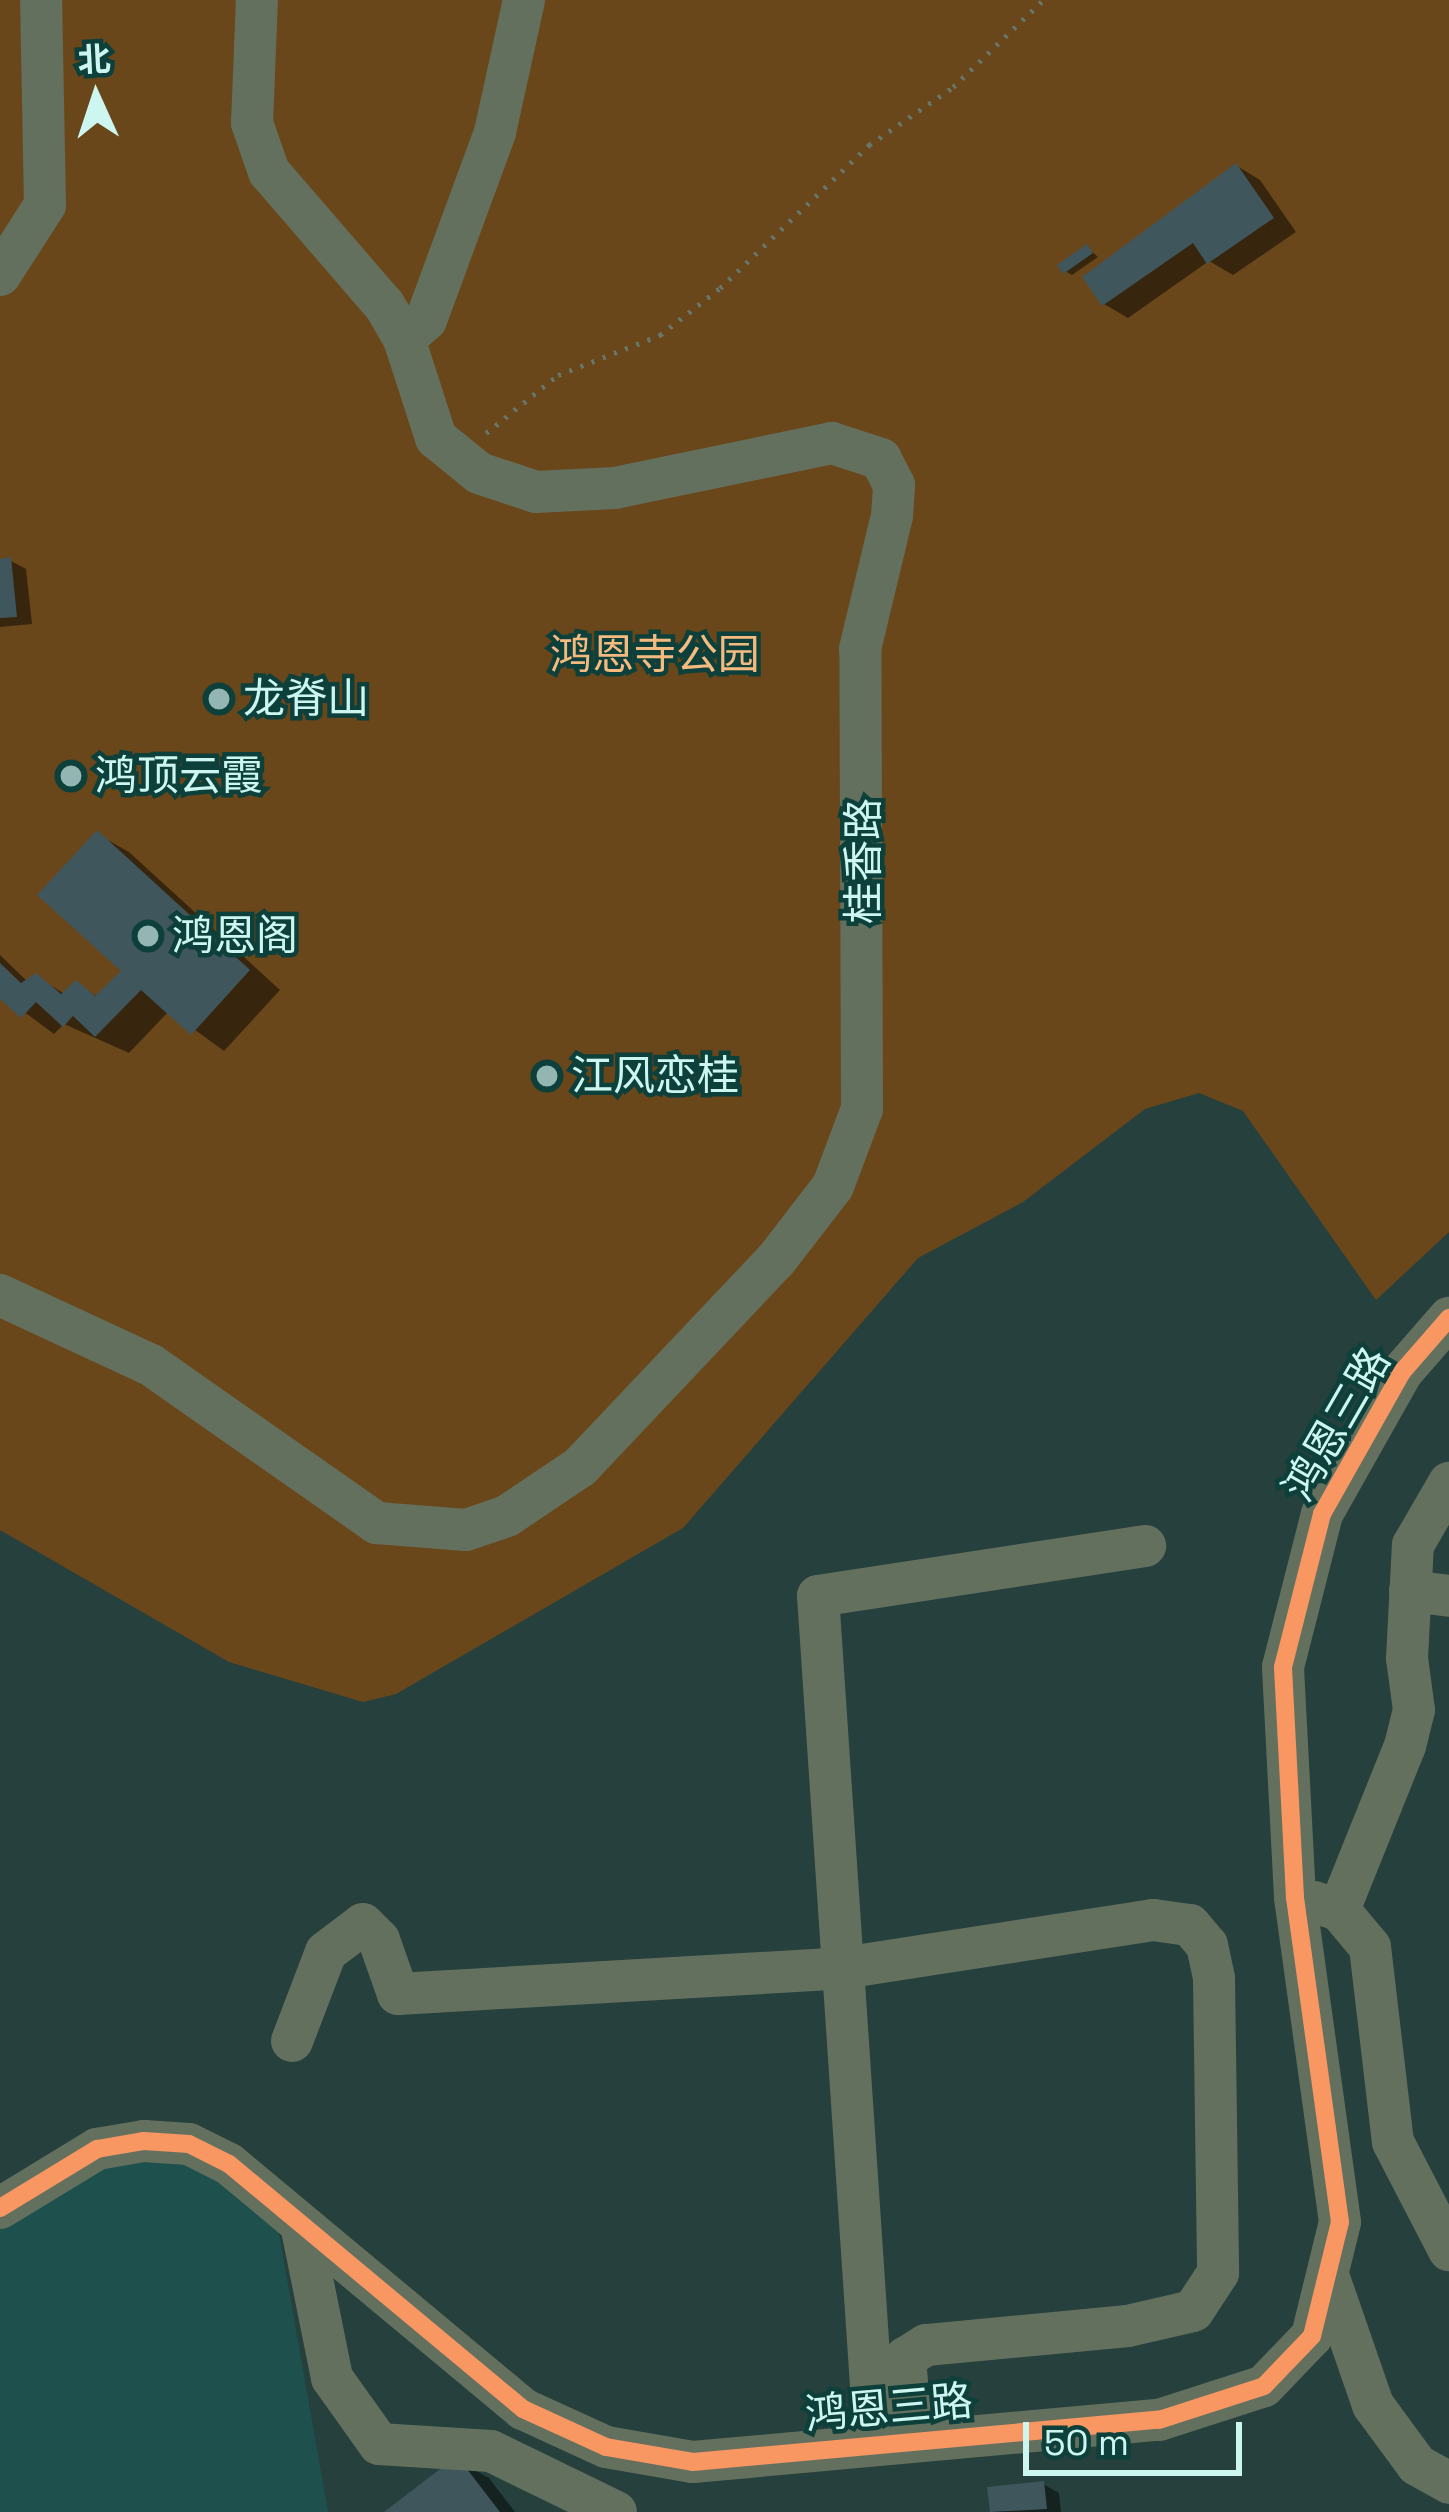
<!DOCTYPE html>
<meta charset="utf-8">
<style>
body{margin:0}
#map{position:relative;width:1449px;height:2512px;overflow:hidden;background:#26403d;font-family:"Space Grotesk","Noto Sans SC",sans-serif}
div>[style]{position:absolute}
.built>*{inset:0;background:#1e514d}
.green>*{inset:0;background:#69471a}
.shadow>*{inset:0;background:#0007}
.building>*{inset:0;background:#40565d}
.path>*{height:4.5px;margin-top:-2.25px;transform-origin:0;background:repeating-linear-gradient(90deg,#677669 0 3px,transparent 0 12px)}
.minor>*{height:42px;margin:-21px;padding:0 21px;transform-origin:21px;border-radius:21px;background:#64705e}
.cycleway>*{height:18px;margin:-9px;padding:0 9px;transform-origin:9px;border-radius:9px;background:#f99763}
.dots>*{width:33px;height:33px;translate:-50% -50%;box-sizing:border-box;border:6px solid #0d403b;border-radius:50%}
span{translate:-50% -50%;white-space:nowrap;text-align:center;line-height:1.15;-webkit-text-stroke:9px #0d403b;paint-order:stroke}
.park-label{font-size:42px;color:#f4ba7f}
.poi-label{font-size:42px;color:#cdf6f1}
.left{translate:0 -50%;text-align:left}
.street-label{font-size:42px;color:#cdf6f1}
.north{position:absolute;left:36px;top:36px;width:120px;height:120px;-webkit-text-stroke:9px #0d403b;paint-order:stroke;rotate:357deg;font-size:33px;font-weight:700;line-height:48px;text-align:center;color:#cdf6f1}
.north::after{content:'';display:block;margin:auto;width:42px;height:54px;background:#cdf6f1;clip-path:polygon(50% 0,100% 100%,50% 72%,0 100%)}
.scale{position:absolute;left:1023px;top:2422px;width:219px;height:54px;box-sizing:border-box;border:6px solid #cdf6f1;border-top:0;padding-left:15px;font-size:36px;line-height:42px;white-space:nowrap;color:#cdf6f1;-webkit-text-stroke:9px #0d403b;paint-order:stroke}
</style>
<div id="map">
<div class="built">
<div style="clip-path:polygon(145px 2159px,185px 2160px,218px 2174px,278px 2228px,328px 2512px,0 2512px,0 2225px,100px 2167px)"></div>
</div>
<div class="green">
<div style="clip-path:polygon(0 0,1449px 0,1449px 1232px,1376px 1300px,1243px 1111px,1199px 1093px,1145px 1109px,1023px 1202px,918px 1258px,683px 1528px,396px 1694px,363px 1702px,229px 1662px,0 1530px)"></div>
</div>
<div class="shadow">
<div style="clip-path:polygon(1237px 166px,1260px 180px,1296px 232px,1233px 275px,1209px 261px,1128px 318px,1104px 304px)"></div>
<div style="clip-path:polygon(1087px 247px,1098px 257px,1072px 275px,1065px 271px)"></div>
<div style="clip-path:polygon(11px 561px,26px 569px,32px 624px,0 627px,0 562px)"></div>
<div style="clip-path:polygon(97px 834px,129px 852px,280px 990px,224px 1051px,169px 1011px,129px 1053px,64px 1024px,54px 1034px,0 994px,0 955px,28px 982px,36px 977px,65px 994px,76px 984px,98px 997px,125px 971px)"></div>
<div style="clip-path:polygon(457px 2460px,489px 2478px,515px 2512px,389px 2512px)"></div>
<div style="clip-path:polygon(1043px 2484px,1059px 2493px,1061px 2512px,993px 2512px,990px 2490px)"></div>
</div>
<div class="building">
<div style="clip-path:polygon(1236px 163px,1274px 218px,1207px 264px,1193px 243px,1102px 306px,1082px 277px)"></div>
<div style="clip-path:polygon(1087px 244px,1093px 253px,1063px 274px,1057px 265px)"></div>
<div style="clip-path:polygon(11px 557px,17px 617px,0 618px,0 559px)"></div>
<div style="clip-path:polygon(97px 830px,250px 970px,191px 1035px,141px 990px,95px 1037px,73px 1016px,63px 1027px,36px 1002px,21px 1018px,0 999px,0 963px,21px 983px,36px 973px,61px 994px,76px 980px,95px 996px,121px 971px,37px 895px)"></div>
<div style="clip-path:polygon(457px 2456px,500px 2512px,384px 2512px)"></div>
<div style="clip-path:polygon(1044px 2481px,1047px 2509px,990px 2512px,987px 2487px)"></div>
</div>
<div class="path">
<div style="left:486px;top:433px;width:92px;rotate:-38.9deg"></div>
<div style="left:558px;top:375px;width:110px;rotate:-21.4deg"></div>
<div style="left:660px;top:335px;width:76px;rotate:-38.1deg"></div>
<div style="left:720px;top:288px;width:207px;rotate:-43.8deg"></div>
<div style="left:869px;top:145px;width:102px;rotate:-34.6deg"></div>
<div style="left:953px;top:87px;width:125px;rotate:-44deg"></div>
</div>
<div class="minor">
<div style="left:0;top:275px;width:83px;rotate:-57.3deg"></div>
<div style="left:45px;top:205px;width:205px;rotate:-91.1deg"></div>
<div style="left:404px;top:339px;width:29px;rotate:-41deg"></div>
<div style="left:426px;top:320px;width:200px;rotate:-69.8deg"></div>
<div style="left:495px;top:132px;width:135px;rotate:-77.6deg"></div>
<div style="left:0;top:1295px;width:166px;rotate:24.9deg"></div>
<div style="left:151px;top:1365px;width:276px;rotate:35deg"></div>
<div style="left:377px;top:1523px;width:89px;rotate:4.5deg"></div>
<div style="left:466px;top:1530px;width:43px;rotate:-18.9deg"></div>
<div style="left:507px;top:1516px;width:88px;rotate:-33.9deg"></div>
<div style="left:580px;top:1467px;width:285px;rotate:-46.6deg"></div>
<div style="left:776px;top:1260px;width:93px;rotate:-52.4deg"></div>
<div style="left:833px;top:1186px;width:82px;rotate:-69.4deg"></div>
<div style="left:862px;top:1109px;width:460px;rotate:-90.2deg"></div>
<div style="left:860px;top:649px;width:137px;rotate:-76.5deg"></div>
<div style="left:892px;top:516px;width:31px;rotate:-86deg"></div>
<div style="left:894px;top:485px;width:29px;rotate:-117deg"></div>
<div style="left:881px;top:459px;width:52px;rotate:-161.9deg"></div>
<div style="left:832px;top:443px;width:222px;rotate:168.3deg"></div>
<div style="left:615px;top:488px;width:79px;rotate:177.1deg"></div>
<div style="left:536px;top:492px;width:60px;rotate:-161.6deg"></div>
<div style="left:479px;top:473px;width:55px;rotate:-140.9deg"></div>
<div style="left:436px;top:438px;width:104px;rotate:-107.9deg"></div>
<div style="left:404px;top:339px;width:39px;rotate:-120deg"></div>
<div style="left:384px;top:305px;width:176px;rotate:-130.8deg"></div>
<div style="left:269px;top:172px;width:52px;rotate:-109.1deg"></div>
<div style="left:252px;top:123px;width:123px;rotate:-87.7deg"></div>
<div style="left:1410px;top:1591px;width:39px;rotate:7deg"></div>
<div style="left:1314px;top:1902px;width:26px;rotate:18deg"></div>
<div style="left:1339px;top:1910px;width:48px;rotate:50deg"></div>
<div style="left:1370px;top:1947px;width:196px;rotate:83.3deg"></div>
<div style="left:1393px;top:2142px;width:122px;rotate:62.6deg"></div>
<div style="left:1339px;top:1910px;width:177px;rotate:-68.1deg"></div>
<div style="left:1405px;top:1746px;width:37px;rotate:-76deg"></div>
<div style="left:1414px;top:1710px;width:52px;rotate:-97.7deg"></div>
<div style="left:1407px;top:1658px;width:113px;rotate:-87deg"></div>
<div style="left:1413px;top:1545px;width:72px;rotate:-59.9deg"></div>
<div style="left:292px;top:2041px;width:95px;rotate:-69.1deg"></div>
<div style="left:326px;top:1952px;width:46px;rotate:-37.1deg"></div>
<div style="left:363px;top:1924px;width:23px;rotate:45deg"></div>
<div style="left:379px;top:1940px;width:57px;rotate:70.6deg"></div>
<div style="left:398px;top:1994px;width:446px;rotate:-3.3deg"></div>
<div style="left:843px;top:1968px;width:314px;rotate:-8.8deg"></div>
<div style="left:1153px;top:1920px;width:37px;rotate:8deg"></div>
<div style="left:1190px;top:1925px;width:26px;rotate:50deg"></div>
<div style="left:1207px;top:1945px;width:34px;rotate:78deg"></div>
<div style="left:1214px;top:1978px;width:295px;rotate:89.2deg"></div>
<div style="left:1218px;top:2273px;width:45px;rotate:123.3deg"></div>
<div style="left:1193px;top:2311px;width:67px;rotate:167deg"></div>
<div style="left:1128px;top:2326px;width:203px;rotate:174.6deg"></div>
<div style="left:926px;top:2345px;width:25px;rotate:148deg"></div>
<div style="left:905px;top:2358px;width:84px;rotate:85.2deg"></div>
<div style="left:0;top:2208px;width:114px;rotate:-31.3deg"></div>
<div style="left:97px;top:2149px;width:48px;rotate:-9.7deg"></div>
<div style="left:144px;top:2141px;width:45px;rotate:3.8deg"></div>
<div style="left:189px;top:2144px;width:45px;rotate:26.6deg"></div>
<div style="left:229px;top:2164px;width:383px;rotate:39.8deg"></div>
<div style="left:523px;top:2409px;width:91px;rotate:24.6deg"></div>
<div style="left:606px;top:2447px;width:88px;rotate:9.8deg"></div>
<div style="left:693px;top:2462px;width:468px;rotate:-5.2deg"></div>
<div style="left:1159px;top:2420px;width:110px;rotate:-17.9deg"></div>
<div style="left:1264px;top:2386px;width:69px;rotate:-46.2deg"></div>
<div style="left:1312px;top:2336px;width:117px;rotate:-76.2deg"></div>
<div style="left:1340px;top:2222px;width:328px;rotate:-97.9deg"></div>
<div style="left:1295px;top:1897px;width:230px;rotate:-93deg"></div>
<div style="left:1283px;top:1667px;width:158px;rotate:-75.7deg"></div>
<div style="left:1322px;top:1514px;width:163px;rotate:-60.6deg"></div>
<div style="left:1402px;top:1372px;width:72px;rotate:-49deg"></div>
<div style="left:302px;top:2229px;width:152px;rotate:78.6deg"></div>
<div style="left:332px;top:2378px;width:81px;rotate:54.5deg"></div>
<div style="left:379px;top:2444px;width:112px;rotate:3.6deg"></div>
<div style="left:491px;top:2451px;width:139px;rotate:26deg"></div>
<div style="left:1328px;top:2275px;width:138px;rotate:70.9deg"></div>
<div style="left:1373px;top:2405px;width:74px;rotate:53.7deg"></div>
<div style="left:1417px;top:2465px;width:37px;rotate:29deg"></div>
<div style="left:875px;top:2445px;width:851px;rotate:-93.84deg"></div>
<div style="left:818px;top:1596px;width:331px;rotate:-8.7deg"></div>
</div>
<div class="cycleway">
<div style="left:0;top:2208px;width:114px;rotate:-31.3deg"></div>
<div style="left:97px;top:2149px;width:48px;rotate:-9.7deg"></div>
<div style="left:144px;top:2141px;width:45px;rotate:3.8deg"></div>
<div style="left:189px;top:2144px;width:45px;rotate:26.6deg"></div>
<div style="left:229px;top:2164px;width:383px;rotate:39.8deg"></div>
<div style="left:523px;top:2409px;width:91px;rotate:24.6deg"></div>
<div style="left:606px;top:2447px;width:88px;rotate:9.8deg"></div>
<div style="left:693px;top:2462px;width:468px;rotate:-5.2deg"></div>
<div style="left:1159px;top:2420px;width:110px;rotate:-17.9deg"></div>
<div style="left:1264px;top:2386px;width:69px;rotate:-46.2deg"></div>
<div style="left:1312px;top:2336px;width:117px;rotate:-76.2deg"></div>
<div style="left:1340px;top:2222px;width:328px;rotate:-97.9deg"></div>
<div style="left:1295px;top:1897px;width:230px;rotate:-93deg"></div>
<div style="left:1283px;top:1667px;width:158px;rotate:-75.7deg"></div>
<div style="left:1322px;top:1514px;width:163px;rotate:-60.6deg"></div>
<div style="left:1402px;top:1372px;width:72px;rotate:-49deg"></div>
</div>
<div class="dots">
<div style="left:219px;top:699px;background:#93b6b2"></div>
<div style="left:71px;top:776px;background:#93b6b2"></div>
<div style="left:148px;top:936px;background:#93b6b2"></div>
<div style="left:547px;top:1076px;background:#93b6b2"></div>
</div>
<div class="park-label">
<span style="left:655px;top:655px">鸿恩寺公园</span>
</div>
<div class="poi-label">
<span class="left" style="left:243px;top:699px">龙脊山</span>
<span class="left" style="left:95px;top:776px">鸿顶云霞</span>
<span class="left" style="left:172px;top:936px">鸿恩阁</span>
<span class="left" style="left:571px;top:1076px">江风恋桂</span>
</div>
<div class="street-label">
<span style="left:864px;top:861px;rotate:-90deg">桂香路</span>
<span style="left:1337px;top:1424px;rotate:-60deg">鸿恩三路</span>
<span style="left:889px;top:2408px;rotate:-5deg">鸿恩三路</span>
</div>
<div class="north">北</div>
<div class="scale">50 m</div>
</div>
